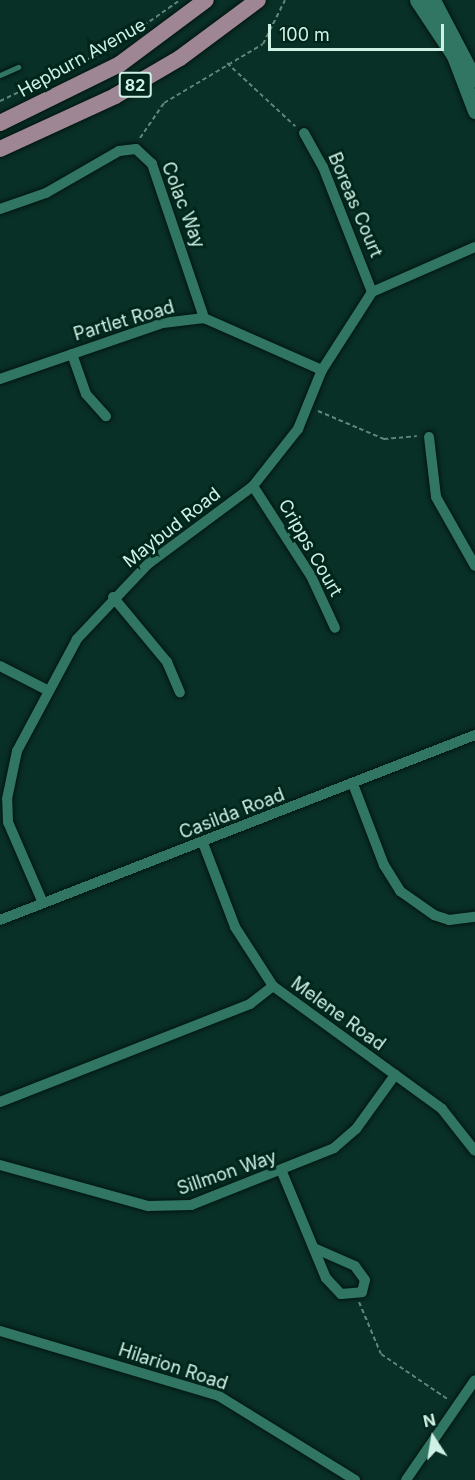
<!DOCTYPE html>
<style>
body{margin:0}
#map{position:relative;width:475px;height:1480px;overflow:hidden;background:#093026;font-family:Inter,sans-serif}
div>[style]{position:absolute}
.path>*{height:2px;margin-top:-1px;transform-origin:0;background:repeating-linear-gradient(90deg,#61867b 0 4.5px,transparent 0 7.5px)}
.roads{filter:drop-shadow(0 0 2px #021510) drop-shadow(0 0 2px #021510)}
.lane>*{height:5px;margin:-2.5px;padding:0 2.5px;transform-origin:2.5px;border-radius:2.5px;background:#307663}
.street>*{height:10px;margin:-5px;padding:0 5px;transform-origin:5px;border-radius:5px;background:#307663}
.secondary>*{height:15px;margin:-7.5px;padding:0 7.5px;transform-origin:7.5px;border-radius:7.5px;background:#307663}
.primary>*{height:16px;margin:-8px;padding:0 8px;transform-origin:8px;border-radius:8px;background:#9e8695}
span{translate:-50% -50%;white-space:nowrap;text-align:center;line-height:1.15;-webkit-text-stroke:6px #00261c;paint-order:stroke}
.shield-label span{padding:2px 4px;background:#00261c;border:2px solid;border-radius:4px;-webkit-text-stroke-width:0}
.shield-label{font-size:16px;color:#cff1e5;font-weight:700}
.street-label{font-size:18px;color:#cff1e5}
.north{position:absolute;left:403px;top:1408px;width:60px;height:60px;-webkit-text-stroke:4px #00261c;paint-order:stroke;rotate:348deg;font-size:16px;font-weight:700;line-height:24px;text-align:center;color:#cff1e5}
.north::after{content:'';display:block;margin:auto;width:21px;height:27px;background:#cff1e5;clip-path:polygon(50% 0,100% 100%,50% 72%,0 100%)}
.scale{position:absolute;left:268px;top:24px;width:176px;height:27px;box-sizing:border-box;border:3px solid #cff1e5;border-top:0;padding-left:8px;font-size:18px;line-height:21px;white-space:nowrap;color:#cff1e5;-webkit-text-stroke:4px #00261c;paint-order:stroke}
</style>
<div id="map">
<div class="path">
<div style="left:227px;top:63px;width:93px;rotate:42.8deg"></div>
<div style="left:0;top:101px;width:125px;rotate:-25.5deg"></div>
<div style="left:113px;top:47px;width:82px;rotate:-35deg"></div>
<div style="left:140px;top:138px;width:42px;rotate:-55.6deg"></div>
<div style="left:164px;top:103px;width:115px;rotate:-30.8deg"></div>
<div style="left:263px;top:44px;width:49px;rotate:-63.4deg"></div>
<div style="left:318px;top:411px;width:72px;rotate:23deg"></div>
<div style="left:384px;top:439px;width:33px;rotate:-5deg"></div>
<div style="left:359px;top:1302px;width:56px;rotate:67.1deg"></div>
<div style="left:381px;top:1354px;width:82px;rotate:34.1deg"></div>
</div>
<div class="roads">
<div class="lane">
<div style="left:0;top:75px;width:20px;rotate:-24deg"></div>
</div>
<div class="street">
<div style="left:304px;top:133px;width:39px;rotate:61deg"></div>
<div style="left:323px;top:167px;width:134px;rotate:68.6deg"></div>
<div style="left:0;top:209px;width:49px;rotate:-19.2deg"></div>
<div style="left:46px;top:193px;width:84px;rotate:-29.9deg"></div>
<div style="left:119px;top:151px;width:17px;rotate:-7deg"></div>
<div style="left:136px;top:149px;width:22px;rotate:43deg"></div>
<div style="left:152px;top:164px;width:163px;rotate:71.3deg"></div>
<div style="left:72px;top:354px;width:42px;rotate:70.7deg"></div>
<div style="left:86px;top:394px;width:30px;rotate:48deg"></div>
<div style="left:0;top:379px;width:172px;rotate:-19deg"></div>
<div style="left:163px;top:323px;width:41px;rotate:-7deg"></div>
<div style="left:204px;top:318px;width:129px;rotate:23.8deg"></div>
<div style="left:429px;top:437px;width:60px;rotate:83.3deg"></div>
<div style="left:436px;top:497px;width:79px;rotate:60.5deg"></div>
<div style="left:253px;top:486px;width:107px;rotate:57.2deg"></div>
<div style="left:311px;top:576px;width:57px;rotate:65.2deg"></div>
<div style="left:113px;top:597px;width:85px;rotate:50.3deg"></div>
<div style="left:167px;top:662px;width:33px;rotate:67deg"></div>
<div style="left:0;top:666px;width:55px;rotate:27deg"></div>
<div style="left:353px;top:784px;width:87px;rotate:69.1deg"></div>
<div style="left:384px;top:865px;width:31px;rotate:58deg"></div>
<div style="left:400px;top:891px;width:42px;rotate:35.2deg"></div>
<div style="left:434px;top:915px;width:16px;rotate:18deg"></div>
<div style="left:449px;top:920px;width:26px;rotate:-7deg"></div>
<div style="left:203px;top:843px;width:90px;rotate:69.1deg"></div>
<div style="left:235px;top:927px;width:70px;rotate:57.2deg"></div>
<div style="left:273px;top:986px;width:209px;rotate:36deg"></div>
<div style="left:442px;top:1109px;width:53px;rotate:51.8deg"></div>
<div style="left:43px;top:903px;width:88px;rotate:-113.4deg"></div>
<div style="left:8px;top:822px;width:23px;rotate:-92deg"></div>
<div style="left:7px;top:799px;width:49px;rotate:-78.2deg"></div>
<div style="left:17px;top:751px;width:127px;rotate:-61.8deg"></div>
<div style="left:77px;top:639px;width:103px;rotate:-46.6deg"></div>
<div style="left:148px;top:564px;width:131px;rotate:-36.6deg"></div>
<div style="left:253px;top:486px;width:73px;rotate:-51.7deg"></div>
<div style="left:298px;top:429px;width:64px;rotate:-67.9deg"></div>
<div style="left:322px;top:370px;width:93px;rotate:-57.3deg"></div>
<div style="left:372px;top:292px;width:112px;rotate:-23.6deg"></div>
<div style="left:0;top:920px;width:510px;rotate:-21.28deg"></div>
<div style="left:0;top:1102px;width:269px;rotate:-21.4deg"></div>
<div style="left:250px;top:1004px;width:29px;rotate:-38deg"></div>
<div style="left:0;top:1165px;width:154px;rotate:15.5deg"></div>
<div style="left:148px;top:1206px;width:43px;rotate:-1.3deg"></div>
<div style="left:191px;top:1205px;width:154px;rotate:-21.7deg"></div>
<div style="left:334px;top:1148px;width:29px;rotate:-41deg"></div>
<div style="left:356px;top:1129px;width:67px;rotate:-54.2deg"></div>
<div style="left:282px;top:1172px;width:115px;rotate:67.5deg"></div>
<div style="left:326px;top:1278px;width:22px;rotate:47deg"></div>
<div style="left:341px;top:1294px;width:21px;rotate:-5deg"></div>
<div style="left:362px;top:1292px;width:12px;rotate:-76deg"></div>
<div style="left:365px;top:1280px;width:17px;rotate:-126deg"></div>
<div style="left:355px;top:1266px;width:43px;rotate:-156.4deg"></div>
<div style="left:0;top:1331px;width:228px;rotate:16.5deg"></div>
<div style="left:219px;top:1396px;width:160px;rotate:31.7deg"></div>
<div style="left:406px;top:1480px;width:121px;rotate:-55.4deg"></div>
</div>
<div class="secondary">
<div style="left:417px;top:0;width:67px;rotate:56.5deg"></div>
<div style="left:454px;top:56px;width:59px;rotate:69.1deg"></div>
<div style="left:433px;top:0;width:90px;rotate:62.3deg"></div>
</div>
<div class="primary">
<div style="left:0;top:123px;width:134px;rotate:-26.2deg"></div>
<div style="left:120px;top:64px;width:107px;rotate:-36.7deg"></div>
<div style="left:0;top:149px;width:127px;rotate:-24.7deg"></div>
<div style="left:115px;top:96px;width:75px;rotate:-30.3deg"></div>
<div style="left:180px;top:58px;width:97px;rotate:-36.6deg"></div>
</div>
</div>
<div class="shield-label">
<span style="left:135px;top:85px">82</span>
</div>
<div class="street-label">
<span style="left:82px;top:58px;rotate:-29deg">Hepburn Avenue</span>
<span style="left:183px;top:205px;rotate:69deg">Colac Way</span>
<span style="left:355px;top:205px;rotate:67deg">Boreas Court</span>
<span style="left:124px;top:321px;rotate:-16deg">Partlet Road</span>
<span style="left:172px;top:528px;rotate:-38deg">Maybud Road</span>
<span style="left:310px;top:548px;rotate:60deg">Cripps Court</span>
<span style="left:232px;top:814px;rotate:-21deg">Casilda Road</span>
<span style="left:338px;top:1014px;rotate:36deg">Melene Road</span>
<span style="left:227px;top:1173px;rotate:-19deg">Sillmon Way</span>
<span style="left:173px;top:1367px;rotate:18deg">Hilarion Road</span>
</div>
<div class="north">N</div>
<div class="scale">100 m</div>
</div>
